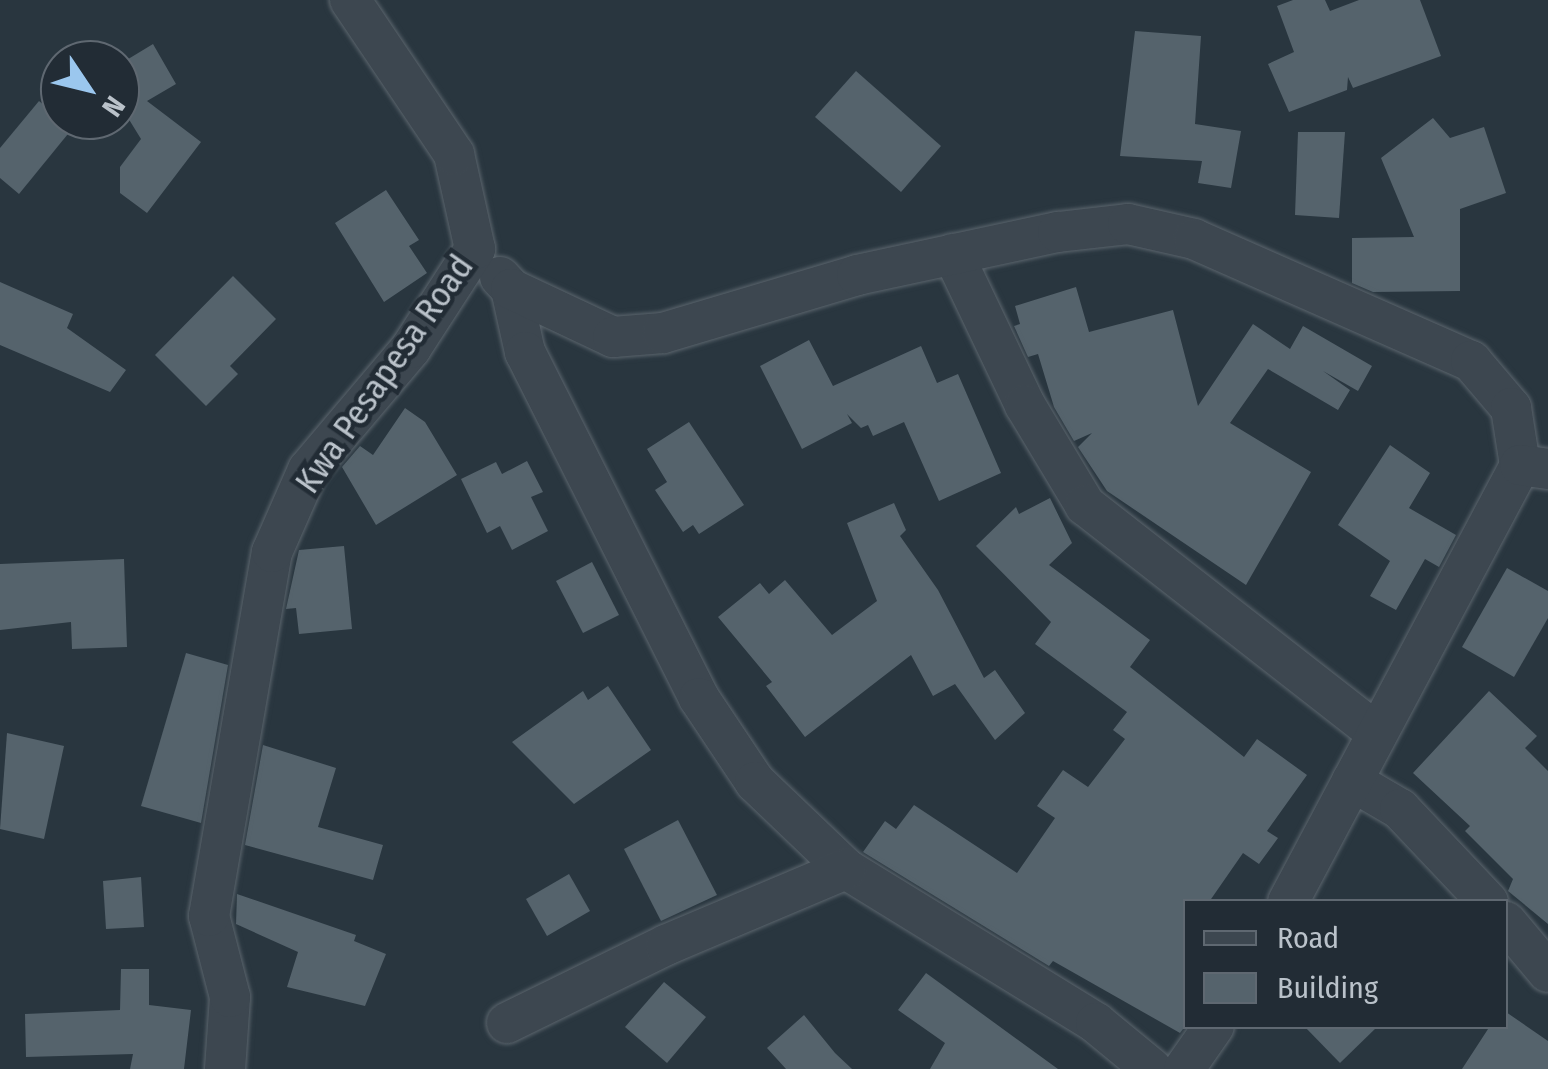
<!DOCTYPE html>
<style>
body{margin:0}
#map{position:relative;width:1548px;height:1069px;overflow:hidden;background:#29363f;font-family:"Fira Sans Condensed",sans-serif}
div>[style]{position:absolute}
.building>*{inset:0;background:#55636c}
.roads{filter:drop-shadow(0 0 2px #5b656d) drop-shadow(0 0 2px #5b656d)}
.street>*{height:40px;margin:-20px;padding:0 20px;transform-origin:20px;border-radius:20px;background:#3d4750}
span{translate:-50% -50%;white-space:nowrap;text-align:center;line-height:1.15;-webkit-text-stroke:9px #222c35;paint-order:stroke}
.street-label{font-size:35px;color:#bac2ca}
.legend{position:absolute;left:1183px;top:899px;width:325px;height:130px;box-sizing:border-box;background:#222c35;border:2px solid #5f6871;margin:0;padding:12px 18px;list-style:none;font-size:30px;color:#bac2ca}
.legend li{display:flex;align-items:center;gap:20px;height:50px}
.legend b{width:50px;border:2px solid #5f6871}
.north{position:absolute;left:40px;top:40px;width:100px;height:100px;box-sizing:border-box;background:#222c35;border:2px solid #5f6871;border-radius:50%;rotate:125deg;font-size:28px;font-weight:700;line-height:40px;text-align:center;color:#bac2ca}
.north::after{content:'';display:block;margin:auto;width:35px;height:45px;background:#9bc7ee;clip-path:polygon(50% 0,100% 100%,50% 72%,0 100%)}
</style>
<div id="map">
<div class="building">
<div style="clip-path:polygon(1293px 0,1325px 0,1330px 11px,1359px 0,1420px 0,1441px 56px,1353px 88px,1348px 77px,1347px 90px,1289px 112px,1268px 64px,1294px 52px,1277px 6px)"></div>
<div style="clip-path:polygon(1135px 31px,1201px 36px,1195px 124px,1241px 131px,1231px 188px,1198px 183px,1202px 161px,1120px 156px)"></div>
<div style="clip-path:polygon(153px 44px,176px 84px,147px 101px,201px 142px,147px 213px,120px 193px,120px 167px,141px 139px,125px 113px,120px 116px,120px 64px)"></div>
<div style="clip-path:polygon(856px 71px,941px 146px,901px 192px,815px 117px)"></div>
<div style="clip-path:polygon(39px 101px,72px 129px,19px 194px,0 178px,0 148px)"></div>
<div style="clip-path:polygon(1433px 118px,1450px 138px,1484px 127px,1506px 193px,1460px 209px,1460px 291px,1373px 292px,1352px 283px,1352px 238px,1414px 237px,1381px 158px)"></div>
<div style="clip-path:polygon(1298px 132px,1345px 132px,1339px 218px,1295px 215px)"></div>
<div style="clip-path:polygon(386px 190px,419px 240px,409px 246px,427px 273px,384px 302px,335px 223px)"></div>
<div style="clip-path:polygon(233px 276px,276px 319px,230px 366px,238px 374px,206px 406px,155px 355px)"></div>
<div style="clip-path:polygon(0 282px,73px 314px,67px 328px,126px 370px,110px 392px,0 345px)"></div>
<div style="clip-path:polygon(1076px 287px,1089px 332px,1173px 310px,1198px 406px,1253px 324px,1290px 349px,1303px 326px,1372px 366px,1358px 391px,1323px 371px,1350px 390px,1338px 410px,1268px 369px,1230px 423px,1311px 472px,1246px 585px,1107px 491px,1078px 447px,1092px 433px,1074px 441px,1054px 407px,1038px 354px,1028px 357px,1014px 326px,1020px 324px,1015px 306px)"></div>
<div style="clip-path:polygon(809px 340px,833px 386px,921px 346px,937px 383px,958px 374px,1001px 473px,939px 501px,904px 422px,873px 436px,868px 425px,861px 428px,847px 414px,852px 423px,802px 449px,760px 366px)"></div>
<div style="clip-path:polygon(405px 408px,425px 422px,457px 475px,376px 525px,342px 467px,360px 446px,373px 455px)"></div>
<div style="clip-path:polygon(689px 422px,744px 505px,699px 534px,693px 525px,683px 532px,655px 490px,667px 482px,647px 449px)"></div>
<div style="clip-path:polygon(1390px 445px,1430px 473px,1409px 508px,1456px 535px,1439px 567px,1425px 559px,1396px 610px,1370px 596px,1390px 561px,1338px 525px)"></div>
<div style="clip-path:polygon(527px 461px,543px 492px,531px 497px,548px 531px,512px 550px,500px 526px,487px 533px,461px 479px,496px 462px,502px 474px)"></div>
<div style="clip-path:polygon(1050px 498px,1072px 543px,1049px 565px,1150px 640px,1130px 667px,1244px 757px,1257px 739px,1307px 775px,1267px 831px,1278px 838px,1259px 864px,1243px 853px,1209px 902px,1186px 902px,1186px 1025px,1180px 1033px,1053px 961px,1049px 966px,863px 852px,885px 821px,896px 829px,914px 805px,1017px 873px,1055px 818px,1037px 806px,1063px 770px,1088px 787px,1125px 739px,1113px 730px,1127px 712px,1035px 644px,1051px 622px,976px 546px,1016px 507px,1019px 514px)"></div>
<div style="clip-path:polygon(894px 503px,906px 530px,900px 536px,938px 590px,984px 678px,995px 670px,1025px 713px,995px 740px,955px 684px,933px 696px,911px 655px,805px 737px,766px 686px,772px 682px,718px 617px,760px 583px,769px 594px,785px 580px,832px 635px,877px 601px,847px 523px)"></div>
<div style="clip-path:polygon(344px 546px,352px 629px,299px 634px,296px 608px,286px 609px,299px 550px)"></div>
<div style="clip-path:polygon(124px 559px,127px 647px,72px 649px,71px 622px,0 630px,0 564px)"></div>
<div style="clip-path:polygon(592px 562px,619px 615px,583px 633px,556px 581px)"></div>
<div style="clip-path:polygon(1507px 568px,1548px 591px,1548px 618px,1514px 677px,1462px 647px)"></div>
<div style="clip-path:polygon(186px 653px,228px 665px,201px 823px,141px 806px)"></div>
<div style="clip-path:polygon(608px 686px,651px 750px,574px 804px,512px 742px,583px 691px,588px 700px)"></div>
<div style="clip-path:polygon(1489px 691px,1537px 736px,1525px 748px,1548px 771px,1548px 924px,1508px 891px,1513px 879px,1465px 831px,1470px 826px,1413px 773px)"></div>
<div style="clip-path:polygon(7px 733px,64px 746px,44px 839px,0 829px)"></div>
<div style="clip-path:polygon(263px 745px,336px 768px,318px 827px,383px 845px,373px 880px,245px 845px)"></div>
<div style="clip-path:polygon(678px 820px,717px 895px,661px 921px,624px 849px)"></div>
<div style="clip-path:polygon(569px 874px,590px 911px,547px 936px,526px 899px)"></div>
<div style="clip-path:polygon(141px 877px,144px 927px,106px 929px,103px 881px)"></div>
<div style="clip-path:polygon(237px 894px,356px 935px,354px 941px,386px 954px,365px 1006px,287px 987px,298px 952px,236px 924px)"></div>
<div style="clip-path:polygon(121px 969px,149px 969px,149px 1005px,191px 1010px,184px 1069px,130px 1069px,133px 1054px,26px 1057px,25px 1014px,120px 1010px)"></div>
<div style="clip-path:polygon(926px 973px,1058px 1069px,930px 1069px,945px 1043px,898px 1010px)"></div>
<div style="clip-path:polygon(664px 982px,706px 1017px,667px 1063px,625px 1027px)"></div>
<div style="clip-path:polygon(1506px 1012px,1548px 1041px,1548px 1069px,1462px 1069px,1490px 1026px,1506px 1026px)"></div>
<div style="clip-path:polygon(804px 1015px,835px 1053px,852px 1069px,786px 1069px,767px 1048px)"></div>
<div style="clip-path:polygon(1304px 1026px,1378px 1026px,1340px 1063px)"></div>
</div>
<div class="roads">
<div class="street">
<div style="left:953px;top:254px;width:167px;rotate:64.5deg"></div>
<div style="left:1025px;top:405px;width:117px;rotate:59deg"></div>
<div style="left:1085px;top:505px;width:370px;rotate:38deg"></div>
<div style="left:500px;top:277px;width:16px;rotate:47deg"></div>
<div style="left:511px;top:289px;width:65px;rotate:77.5deg"></div>
<div style="left:525px;top:352px;width:387px;rotate:63.3deg"></div>
<div style="left:699px;top:698px;width:101px;rotate:56.3deg"></div>
<div style="left:755px;top:782px;width:126px;rotate:43.7deg"></div>
<div style="left:846px;top:869px;width:294px;rotate:31.6deg"></div>
<div style="left:1096px;top:1023px;width:72px;rotate:39.4deg"></div>
<div style="left:511px;top:289px;width:113px;rotate:25.2deg"></div>
<div style="left:613px;top:337px;width:50px;rotate:-4.6deg"></div>
<div style="left:663px;top:333px;width:202px;rotate:-16.6deg"></div>
<div style="left:857px;top:275px;width:206px;rotate:-12.1deg"></div>
<div style="left:1058px;top:232px;width:70px;rotate:-6.5deg"></div>
<div style="left:1128px;top:224px;width:68px;rotate:12.8deg"></div>
<div style="left:1194px;top:239px;width:303px;rotate:23.8deg"></div>
<div style="left:1471px;top:361px;width:62px;rotate:49.6deg"></div>
<div style="left:1511px;top:408px;width:58px;rotate:81deg"></div>
<div style="left:1352px;top:781px;width:56px;rotate:30.3deg"></div>
<div style="left:1400px;top:809px;width:128px;rotate:46.6deg"></div>
<div style="left:1288px;top:902px;width:495px;rotate:-62deg"></div>
<div style="left:1520px;top:465px;width:28px;rotate:8deg"></div>
<div style="left:1506px;top:922px;width:65px;rotate:50deg"></div>
<div style="left:507px;top:1023px;width:177px;rotate:-26.1deg"></div>
<div style="left:666px;top:945px;width:195px;rotate:-22.9deg"></div>
<div style="left:225px;top:1069px;width:72px;rotate:-86deg"></div>
<div style="left:230px;top:997px;width:84px;rotate:-104.5deg"></div>
<div style="left:209px;top:916px;width:369px;rotate:-80.2deg"></div>
<div style="left:272px;top:552px;width:90px;rotate:-66.3deg"></div>
<div style="left:308px;top:470px;width:160px;rotate:-49.8deg"></div>
<div style="left:411px;top:348px;width:118px;rotate:-57.1deg"></div>
<div style="left:475px;top:249px;width:97px;rotate:-102.5deg"></div>
<div style="left:454px;top:154px;width:186px;rotate:-124deg"></div>
<div style="left:1184px;top:1069px;width:52px;rotate:-55.1deg"></div>
</div>
</div>
<div class="street-label">
<span style="left:384px;top:374px;rotate:-55deg">Kwa Pesapesa Road</span>
</div>
<ul class="legend">
<li><b style="height:12px;background:#3d4750"></b>Road</li>
<li><b style="height:28px;background:#55636c"></b>Building</li>
</ul>
<div class="north">N</div>
</div>
